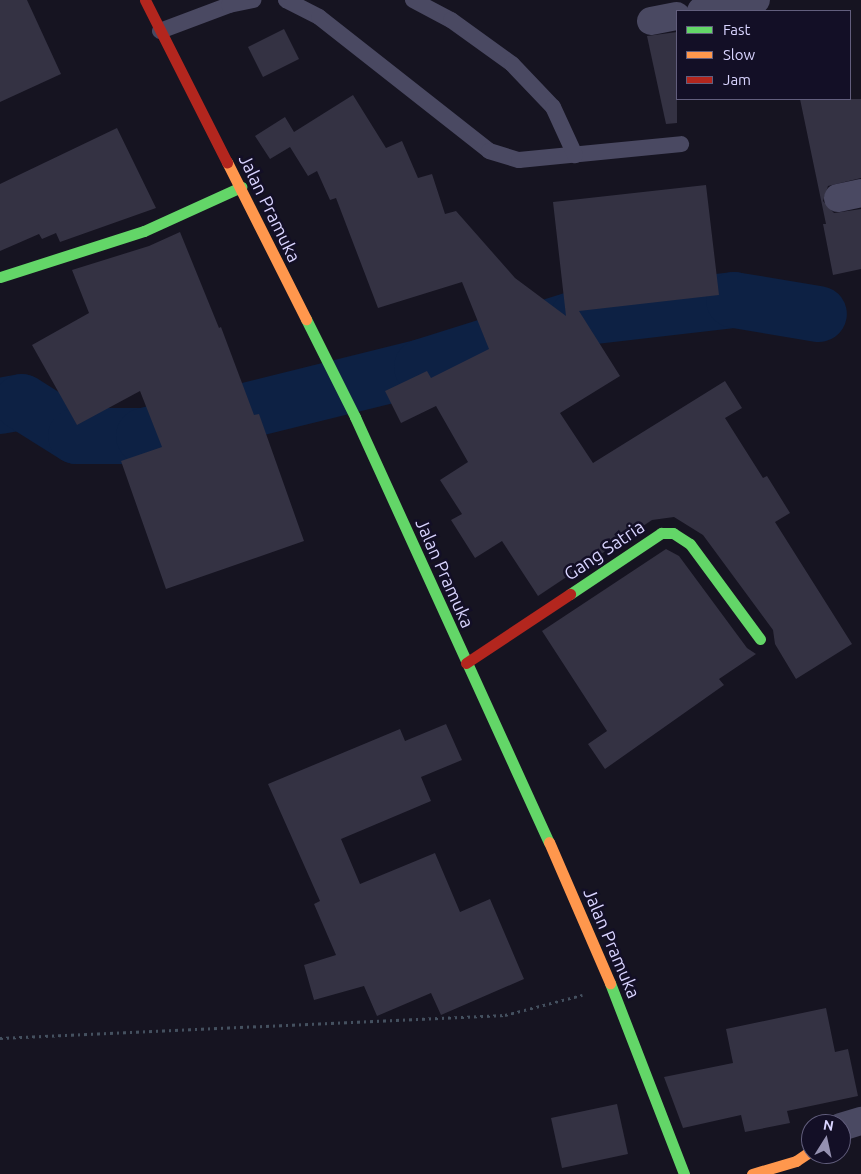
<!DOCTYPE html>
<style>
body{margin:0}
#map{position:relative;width:861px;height:1174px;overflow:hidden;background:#161421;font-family:Ubuntu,sans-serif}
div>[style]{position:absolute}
.river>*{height:56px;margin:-28px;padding:0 28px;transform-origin:28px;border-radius:28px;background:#0d2144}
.building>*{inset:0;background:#343243}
.path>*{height:3px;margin-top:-1.5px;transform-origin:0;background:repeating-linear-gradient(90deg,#44505f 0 2.5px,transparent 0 6.5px)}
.lane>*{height:16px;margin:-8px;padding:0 8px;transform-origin:8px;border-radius:8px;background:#4a4962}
.street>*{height:28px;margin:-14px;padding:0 14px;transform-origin:14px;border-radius:14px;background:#4a4962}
.fast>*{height:11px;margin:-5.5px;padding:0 5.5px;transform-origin:5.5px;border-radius:5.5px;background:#63d668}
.slow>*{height:11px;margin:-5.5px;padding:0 5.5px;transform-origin:5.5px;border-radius:5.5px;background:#ff974d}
.jam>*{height:11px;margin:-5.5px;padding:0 5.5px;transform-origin:5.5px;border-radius:5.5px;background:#b3261e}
span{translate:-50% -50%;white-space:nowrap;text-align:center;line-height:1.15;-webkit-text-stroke:5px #130f26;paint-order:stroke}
.street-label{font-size:18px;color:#d9d4ff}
.legend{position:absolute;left:676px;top:10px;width:175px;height:90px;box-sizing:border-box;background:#130f26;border:1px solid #625e7d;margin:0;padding:6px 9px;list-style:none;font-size:15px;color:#d9d4ff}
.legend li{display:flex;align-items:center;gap:10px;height:25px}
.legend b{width:25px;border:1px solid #625e7d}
.north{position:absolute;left:801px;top:1114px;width:50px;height:50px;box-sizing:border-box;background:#130f26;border:1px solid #625e7d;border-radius:50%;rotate:10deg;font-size:14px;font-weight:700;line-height:20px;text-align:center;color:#d9d4ff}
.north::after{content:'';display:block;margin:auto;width:18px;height:22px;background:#9591b1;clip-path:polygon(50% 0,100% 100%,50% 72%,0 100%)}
</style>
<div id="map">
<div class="river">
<div style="left:0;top:406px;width:22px;rotate:-10deg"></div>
<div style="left:22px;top:402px;width:64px;rotate:32.2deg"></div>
<div style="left:76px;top:436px;width:68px"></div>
<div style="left:144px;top:436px;width:286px;rotate:-13.9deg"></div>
<div style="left:422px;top:367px;width:164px;rotate:-17.4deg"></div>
<div style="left:578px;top:318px;width:157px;rotate:-6.6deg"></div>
<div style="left:734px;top:300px;width:86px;rotate:9.4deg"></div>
</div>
<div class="building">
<div style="clip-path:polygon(0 0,27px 0,61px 74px,0 102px)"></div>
<div style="clip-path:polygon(284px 29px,299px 59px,263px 77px,248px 47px)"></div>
<div style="clip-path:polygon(677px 32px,677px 123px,666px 124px,647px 36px)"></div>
<div style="clip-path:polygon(353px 95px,386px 148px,402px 141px,418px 178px,432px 174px,445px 214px,456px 211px,515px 278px,566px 316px,553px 202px,706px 185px,719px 295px,579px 311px,620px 376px,560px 413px,593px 463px,725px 381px,742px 408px,725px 418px,763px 478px,767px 476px,790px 513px,775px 522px,852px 644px,796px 679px,775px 644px,773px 630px,703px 535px,674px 517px,652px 520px,538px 596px,502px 541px,475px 558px,451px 520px,462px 514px,440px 480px,468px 462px,436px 406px,401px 423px,385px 391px,427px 371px,431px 378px,489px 349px,462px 282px,378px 308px,336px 198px,330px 200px,317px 171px,308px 176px,290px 147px,270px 159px,255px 136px,285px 117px,294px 132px)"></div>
<div style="clip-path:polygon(800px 99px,861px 99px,861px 178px,828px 186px,823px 201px,834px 213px,861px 209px,861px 269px,833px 275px,823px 224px,826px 224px)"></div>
<div style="clip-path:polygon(117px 128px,156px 208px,60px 242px,56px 233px,42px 239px,39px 234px,0 251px,0 184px)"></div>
<div style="clip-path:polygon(180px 232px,219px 328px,221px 327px,254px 415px,259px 414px,304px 541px,166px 589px,121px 461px,162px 447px,140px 391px,77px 425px,32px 345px,89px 313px,72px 270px,149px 246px)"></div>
<div style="clip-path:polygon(666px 549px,679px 556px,747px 648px,756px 654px,719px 679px,724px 685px,605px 769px,588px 744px,607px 731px,542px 631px)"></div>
<div style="clip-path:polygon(446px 724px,462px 760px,421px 777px,431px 801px,341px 839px,360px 884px,435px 853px,460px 912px,490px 899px,524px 979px,441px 1015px,431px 993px,377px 1016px,364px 986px,314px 1000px,304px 965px,336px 955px,314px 904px,320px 901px,268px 784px,400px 729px,405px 741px)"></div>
<div style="clip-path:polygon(826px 1008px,835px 1052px,848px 1049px,858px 1096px,787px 1111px,790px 1123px,745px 1132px,741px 1115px,683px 1128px,664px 1077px,733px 1063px,726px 1029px)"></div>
<div style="clip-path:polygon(617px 1104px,628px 1154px,562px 1168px,551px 1118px)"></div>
</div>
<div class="path">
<div style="left:0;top:1038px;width:506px;rotate:-2.61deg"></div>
<div style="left:505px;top:1015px;width:80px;rotate:-14.6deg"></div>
</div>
<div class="lane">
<div style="left:286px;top:0;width:37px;rotate:27deg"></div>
<div style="left:319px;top:17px;width:216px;rotate:38.2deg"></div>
<div style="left:489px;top:151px;width:31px;rotate:17deg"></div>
<div style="left:519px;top:160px;width:163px;rotate:-5.6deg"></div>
<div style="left:413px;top:0;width:43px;rotate:27.8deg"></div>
<div style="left:451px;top:20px;width:75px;rotate:35.8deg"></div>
<div style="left:512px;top:64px;width:59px;rotate:46.4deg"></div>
<div style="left:553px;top:107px;width:53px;rotate:65.4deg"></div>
<div style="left:160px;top:31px;width:74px;rotate:-20.6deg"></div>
<div style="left:229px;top:5px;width:25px;rotate:-12deg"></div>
</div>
<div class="street">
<div style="left:701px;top:11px;width:56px;rotate:-11.3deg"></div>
<div style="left:651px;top:21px;width:26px;rotate:-11deg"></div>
<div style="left:838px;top:198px;width:24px;rotate:-12deg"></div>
<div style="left:841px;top:1127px;width:21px;rotate:-17deg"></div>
</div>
<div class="fast">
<div style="left:0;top:277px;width:151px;rotate:-17.7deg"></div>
<div style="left:144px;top:231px;width:107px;rotate:-24.4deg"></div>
<div style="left:306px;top:319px;width:110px;rotate:63.4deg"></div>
<div style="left:355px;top:417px;width:467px;rotate:65.5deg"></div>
<div style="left:570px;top:594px;width:110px;rotate:-33.8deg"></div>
<div style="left:661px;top:533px;width:12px"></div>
<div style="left:673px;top:533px;width:20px;rotate:33deg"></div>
<div style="left:690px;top:544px;width:118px;rotate:53.6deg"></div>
<div style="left:610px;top:983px;width:205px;rotate:68.8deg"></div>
</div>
<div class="slow">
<div style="left:227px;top:162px;width:176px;rotate:63.3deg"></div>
<div style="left:549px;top:842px;width:154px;rotate:66.6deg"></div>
<div style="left:752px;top:1174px;width:46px;rotate:-16.5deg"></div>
<div style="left:796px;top:1161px;width:18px;rotate:-34deg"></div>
</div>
<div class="jam">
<div style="left:145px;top:0;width:182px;rotate:63.2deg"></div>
<div style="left:466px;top:663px;width:125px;rotate:-33.6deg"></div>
</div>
<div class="street-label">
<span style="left:270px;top:208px;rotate:64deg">Jalan Pramuka</span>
<span style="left:604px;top:550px;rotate:-34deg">Gang Satria</span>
<span style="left:445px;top:573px;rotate:66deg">Jalan Pramuka</span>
<span style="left:612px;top:943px;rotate:67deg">Jalan Pramuka</span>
</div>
<ul class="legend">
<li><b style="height:6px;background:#63d668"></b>Fast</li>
<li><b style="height:6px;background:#ff974d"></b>Slow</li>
<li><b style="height:6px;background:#b3261e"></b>Jam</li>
</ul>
<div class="north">N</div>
</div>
